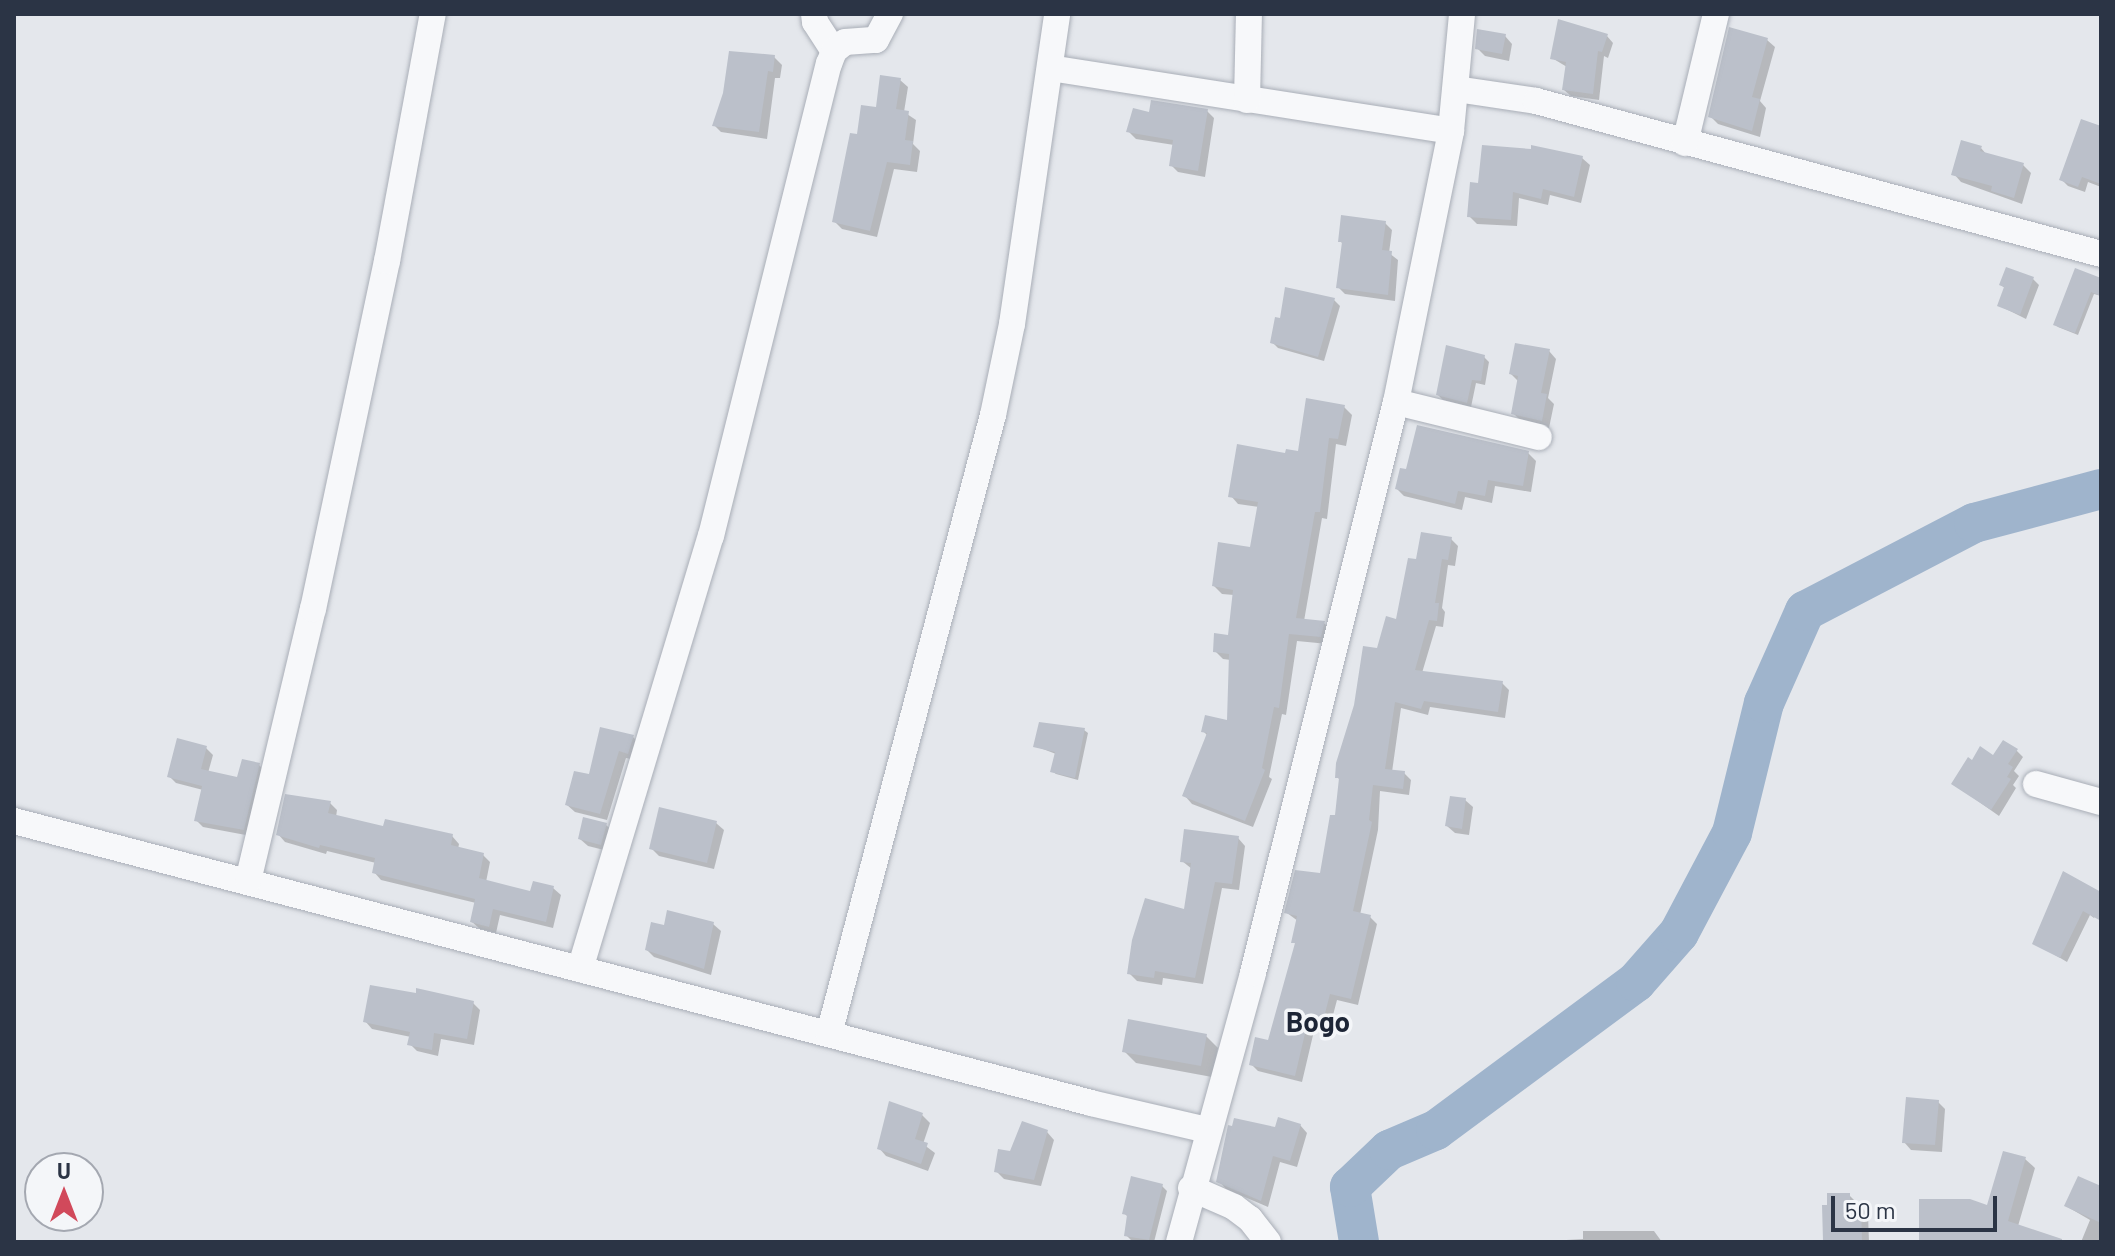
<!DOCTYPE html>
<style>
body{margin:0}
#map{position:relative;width:2115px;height:1256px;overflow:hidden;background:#e4e7ec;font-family:Barlow,sans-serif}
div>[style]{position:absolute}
.shadow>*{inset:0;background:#0003}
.river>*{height:40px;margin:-20px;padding:0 20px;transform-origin:20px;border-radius:20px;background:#9fb4cc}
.building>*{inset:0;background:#bbc0ca}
.roads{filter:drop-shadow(0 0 2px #a9aeb7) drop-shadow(0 0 2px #a9aeb7)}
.minor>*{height:26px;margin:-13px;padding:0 13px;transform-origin:13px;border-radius:13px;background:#f7f8fa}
span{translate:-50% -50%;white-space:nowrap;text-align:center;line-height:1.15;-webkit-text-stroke:7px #f4f6f9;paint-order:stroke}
.quarter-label{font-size:28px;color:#1d2536;font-weight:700}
.frame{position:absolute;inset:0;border:16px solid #2b3445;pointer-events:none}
.north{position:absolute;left:24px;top:1152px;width:80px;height:80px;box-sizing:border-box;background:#f4f6f9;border:2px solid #a4a8b1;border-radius:50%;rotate:0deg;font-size:22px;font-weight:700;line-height:32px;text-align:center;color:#2b3445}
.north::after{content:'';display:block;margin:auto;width:28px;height:36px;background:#d1495b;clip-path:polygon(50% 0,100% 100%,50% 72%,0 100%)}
.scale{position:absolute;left:1831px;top:1196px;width:166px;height:36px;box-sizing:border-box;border:4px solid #2b3445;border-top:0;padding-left:10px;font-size:24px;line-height:28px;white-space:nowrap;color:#2b3445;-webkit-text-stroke:6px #f4f6f9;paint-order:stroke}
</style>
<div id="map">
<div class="shadow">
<div style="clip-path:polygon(1505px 36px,1512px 44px,1509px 61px,1485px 56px,1477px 48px)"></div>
<div style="clip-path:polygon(1607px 36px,1613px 43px,1608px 58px,1604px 56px,1599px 100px,1571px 96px,1564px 90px,1567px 67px,1552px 58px)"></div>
<div style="clip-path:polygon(1767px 40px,1775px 47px,1760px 101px,1766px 108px,1760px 137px,1718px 124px,1710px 116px)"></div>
<div style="clip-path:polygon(774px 57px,782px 65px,780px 78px,775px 78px,767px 139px,721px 132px,714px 125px)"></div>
<div style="clip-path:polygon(900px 80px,908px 87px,904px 112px,916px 120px,913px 144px,920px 151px,917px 172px,894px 169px,877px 237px,842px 229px,834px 221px,858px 136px)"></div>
<div style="clip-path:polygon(1207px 111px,1214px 118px,1205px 177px,1178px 172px,1171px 165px,1174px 145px,1136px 139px,1129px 132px,1150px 115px)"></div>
<div style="clip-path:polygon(2101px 129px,2101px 187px,2088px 182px,2085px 192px,2068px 186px,2061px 179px)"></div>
<div style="clip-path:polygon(1981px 148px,1987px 155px,2023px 165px,2031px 173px,2022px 204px,1961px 182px,1954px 174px)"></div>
<div style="clip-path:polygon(1582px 158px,1590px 165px,1581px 203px,1550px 195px,1548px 205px,1519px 198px,1517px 226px,1477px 224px,1469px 216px,1480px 185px)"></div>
<div style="clip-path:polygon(1385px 223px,1392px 230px,1389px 253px,1398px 260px,1395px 301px,1345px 294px,1338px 287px,1344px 245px,1340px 241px)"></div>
<div style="clip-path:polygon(2033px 279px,2039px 285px,2026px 319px,2000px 306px,2006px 289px,2001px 285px)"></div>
<div style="clip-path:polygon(2101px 280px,2101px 296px,2094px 294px,2078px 335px,2058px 327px,2055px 324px)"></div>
<div style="clip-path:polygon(1334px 300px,1340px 306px,1324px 361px,1278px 348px,1272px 342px)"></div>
<div style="clip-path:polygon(1549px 351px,1556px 359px,1548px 398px,1554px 404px,1549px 428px,1521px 421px,1513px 413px,1519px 382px,1511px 374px)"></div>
<div style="clip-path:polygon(1484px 357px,1489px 362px,1485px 385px,1476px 383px,1471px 407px,1443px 400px,1438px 395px)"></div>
<div style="clip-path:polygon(1344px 407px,1352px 415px,1346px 446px,1336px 444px,1327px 519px,1322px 518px,1304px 621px,1324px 623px,1331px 631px,1328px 644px,1297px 641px,1286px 715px,1282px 714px,1269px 777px,1272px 779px,1253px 827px,1192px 804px,1185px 796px,1208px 736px,1203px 731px,1228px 722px,1231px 660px,1223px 659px,1215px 651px,1230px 637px,1234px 595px,1222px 594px,1214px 586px,1251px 549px,1259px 507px,1238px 504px,1231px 496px,1287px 455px,1300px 454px)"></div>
<div style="clip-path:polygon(1528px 453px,1536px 461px,1531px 492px,1495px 486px,1492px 503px,1465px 497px,1462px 510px,1404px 496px,1397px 489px)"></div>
<div style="clip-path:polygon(1451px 539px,1458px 546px,1455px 566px,1448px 565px,1442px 608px,1445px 612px,1443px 627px,1436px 626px,1422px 673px,1502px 683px,1509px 690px,1505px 718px,1430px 707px,1428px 715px,1401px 708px,1392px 772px,1404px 773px,1411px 780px,1409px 795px,1380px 791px,1378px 830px,1360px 915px,1370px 917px,1377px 924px,1358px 1005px,1337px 1000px,1328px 1034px,1314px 1031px,1302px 1082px,1258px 1071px,1251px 1064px,1270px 1042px,1296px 945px,1294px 942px,1298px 921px,1287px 913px,1321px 876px,1337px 818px,1341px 781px,1337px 777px,1379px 650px,1398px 622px,1418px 561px)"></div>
<div style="clip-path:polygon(1084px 730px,1088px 733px,1078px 780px,1056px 774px,1052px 771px,1056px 754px,1035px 746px)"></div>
<div style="clip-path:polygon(633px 737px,641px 745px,636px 760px,626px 758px,607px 820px,575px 812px,567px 805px,590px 777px)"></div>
<div style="clip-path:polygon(206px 748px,213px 755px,208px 773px,239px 779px,259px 765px,266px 772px,251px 836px,203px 827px,196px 820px,203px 790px,176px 783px,169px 776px)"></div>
<div style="clip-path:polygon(2016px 750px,2023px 757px,2014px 771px,2019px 776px,2013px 785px,2016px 788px,1999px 816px,1954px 784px,1972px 762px)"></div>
<div style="clip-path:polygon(1465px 800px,1473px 807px,1469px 835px,1455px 833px,1447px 826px)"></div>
<div style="clip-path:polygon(330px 803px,337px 810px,336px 817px,384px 829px,452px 836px,459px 844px,458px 849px,483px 855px,490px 862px,486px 882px,532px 893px,553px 888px,561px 895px,553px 928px,500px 915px,496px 933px,480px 929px,472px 922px,476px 903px,381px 880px,374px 872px,376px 863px,327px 851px,326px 854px,285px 842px,278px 834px)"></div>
<div style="clip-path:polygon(716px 823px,724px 830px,714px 869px,659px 856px,651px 848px)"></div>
<div style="clip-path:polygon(606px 825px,614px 832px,608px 851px,588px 846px,580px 839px)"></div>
<div style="clip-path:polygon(1238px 838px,1245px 846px,1239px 890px,1222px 888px,1203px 984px,1163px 978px,1162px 985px,1137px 981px,1129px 973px,1185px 912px,1192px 869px,1182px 861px)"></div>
<div style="clip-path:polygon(2101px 896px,2101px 905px,2094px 918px,2090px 915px,2067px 962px,2035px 943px)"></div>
<div style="clip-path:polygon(713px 924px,721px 931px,711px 975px,654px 957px,647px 950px)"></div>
<div style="clip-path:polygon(473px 1003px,480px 1010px,474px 1045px,441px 1039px,438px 1056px,417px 1051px,410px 1044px,411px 1037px,372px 1029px,365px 1021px)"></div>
<div style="clip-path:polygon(1206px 1036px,1218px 1048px,1212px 1077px,1136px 1063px,1124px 1051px)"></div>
<div style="clip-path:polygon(1938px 1102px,1945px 1109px,1942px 1152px,1911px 1150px,1904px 1142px)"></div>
<div style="clip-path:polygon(890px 1104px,922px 1115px,930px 1123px,923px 1144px,935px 1153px,928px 1171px,886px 1156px,879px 1148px)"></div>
<div style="clip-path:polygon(1300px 1125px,1307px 1133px,1297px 1167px,1280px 1162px,1268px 1207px,1226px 1189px,1219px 1181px,1277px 1130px)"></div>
<div style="clip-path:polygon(1047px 1132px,1054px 1140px,1041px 1186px,1004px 1179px,996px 1171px,1012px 1154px)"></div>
<div style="clip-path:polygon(2025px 1159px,2035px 1168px,2018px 1226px,2046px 1242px,1921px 1242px,1989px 1207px)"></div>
<div style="clip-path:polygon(1162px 1186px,1167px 1191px,1154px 1242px,1131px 1240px,1126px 1235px,1129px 1218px,1124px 1213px)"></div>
<div style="clip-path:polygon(2101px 1189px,2101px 1242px,2081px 1242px,2090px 1220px,2066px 1206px)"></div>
<div style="clip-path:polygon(1849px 1195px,1868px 1214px,1869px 1242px,1827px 1242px)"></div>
<div style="clip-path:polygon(1583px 1231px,1654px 1231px,1662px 1242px,1532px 1242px,1583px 1239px)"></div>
</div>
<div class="river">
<div style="left:1359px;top:1242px;width:56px;rotate:-99.3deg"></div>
<div style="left:1350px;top:1187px;width:54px;rotate:-43.5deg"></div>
<div style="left:1389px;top:1150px;width:51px;rotate:-23.1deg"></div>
<div style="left:1436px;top:1130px;width:249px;rotate:-36.5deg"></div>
<div style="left:1636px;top:982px;width:65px;rotate:-48.7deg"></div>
<div style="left:1679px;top:933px;width:113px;rotate:-62.1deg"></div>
<div style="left:1732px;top:833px;width:134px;rotate:-76.2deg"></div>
<div style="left:1764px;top:703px;width:101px;rotate:-66deg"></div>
<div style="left:1805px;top:611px;width:191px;rotate:-27.5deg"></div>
<div style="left:1974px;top:523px;width:131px;rotate:-15deg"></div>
</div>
<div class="building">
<div style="clip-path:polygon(1558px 19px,1608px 34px,1602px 52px,1598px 51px,1593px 94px,1562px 90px,1566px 62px,1550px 59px)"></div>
<div style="clip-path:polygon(1729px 27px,1768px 38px,1752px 97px,1760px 99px,1752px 131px,1708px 117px)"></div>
<div style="clip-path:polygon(1477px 29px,1506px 34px,1502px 54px,1475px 49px)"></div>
<div style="clip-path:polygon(729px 51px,775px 55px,773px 72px,768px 71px,759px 132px,712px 126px,723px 93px)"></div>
<div style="clip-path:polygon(880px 75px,901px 78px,896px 109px,909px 111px,905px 140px,913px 141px,910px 165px,887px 162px,870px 231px,832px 222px,850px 133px,857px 134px,861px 105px,876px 107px)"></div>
<div style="clip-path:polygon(1151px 100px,1208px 109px,1198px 171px,1169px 166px,1173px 140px,1126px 132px,1133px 108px,1149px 112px)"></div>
<div style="clip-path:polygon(2081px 119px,2101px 126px,2101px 184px,2082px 177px,2078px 187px,2059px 180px)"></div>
<div style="clip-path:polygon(1961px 140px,1982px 146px,1980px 151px,2024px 163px,2014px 198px,1991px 191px,1992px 186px,1951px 175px)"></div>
<div style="clip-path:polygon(1482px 145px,1531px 149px,1531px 145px,1583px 156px,1574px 197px,1543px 189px,1541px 199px,1513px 192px,1511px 220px,1467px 217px,1470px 182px,1478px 183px)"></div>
<div style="clip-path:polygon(1341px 215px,1386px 221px,1382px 250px,1392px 251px,1388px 295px,1336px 288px,1342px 242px,1338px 242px)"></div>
<div style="clip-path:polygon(2006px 267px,2034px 277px,2020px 315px,1997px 306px,2004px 287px,1999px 285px)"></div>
<div style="clip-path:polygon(2075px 268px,2101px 278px,2101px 296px,2091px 292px,2075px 333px,2053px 325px)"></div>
<div style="clip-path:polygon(1285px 287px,1335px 298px,1318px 357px,1270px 343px,1275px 317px,1280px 318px)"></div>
<div style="clip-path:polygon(1515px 343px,1550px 349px,1541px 393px,1547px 394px,1542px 421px,1511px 414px,1518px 376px,1509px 374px)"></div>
<div style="clip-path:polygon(1446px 345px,1485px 355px,1481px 381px,1472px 380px,1467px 403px,1436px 395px)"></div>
<div style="clip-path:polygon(1306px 398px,1345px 405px,1338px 439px,1329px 438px,1320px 512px,1315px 512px,1296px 618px,1325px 621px,1321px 637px,1289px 634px,1279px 708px,1274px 707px,1262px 768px,1265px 770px,1245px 821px,1182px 796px,1207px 733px,1201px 732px,1205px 715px,1227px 720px,1229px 654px,1213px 652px,1214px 633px,1228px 635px,1233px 590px,1212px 586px,1218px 542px,1250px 547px,1258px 502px,1228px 497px,1237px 444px,1285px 453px,1286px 449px,1298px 451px)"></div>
<div style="clip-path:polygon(1417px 425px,1529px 451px,1523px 486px,1488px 480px,1485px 496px,1458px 491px,1455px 504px,1395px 489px,1400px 468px,1406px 469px)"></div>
<div style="clip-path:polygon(1421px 532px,1452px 537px,1448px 560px,1442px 559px,1435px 603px,1439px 603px,1437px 621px,1429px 620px,1415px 670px,1503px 681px,1498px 712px,1424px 701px,1421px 709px,1395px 702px,1385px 769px,1405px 771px,1403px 789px,1373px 785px,1369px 820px,1372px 822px,1353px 911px,1371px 915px,1351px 999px,1330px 994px,1321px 1029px,1307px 1025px,1295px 1076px,1249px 1065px,1255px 1037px,1268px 1040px,1295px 943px,1291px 943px,1297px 916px,1284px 913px,1295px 870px,1320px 873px,1330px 815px,1335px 815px,1339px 778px,1335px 778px,1336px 763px,1354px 705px,1363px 646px,1377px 648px,1386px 616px,1396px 619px,1408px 558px,1416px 559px)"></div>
<div style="clip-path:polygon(1039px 722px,1085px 728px,1075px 778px,1050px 772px,1055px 752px,1033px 747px)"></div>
<div style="clip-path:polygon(600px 727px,634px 735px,628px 754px,619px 751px,600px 814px,565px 805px,574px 771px,589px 774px)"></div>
<div style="clip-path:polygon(177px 738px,207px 746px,201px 769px,237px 777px,242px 759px,260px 763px,244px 830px,194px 821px,202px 786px,167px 777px)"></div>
<div style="clip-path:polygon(2003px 740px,2018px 749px,2008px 764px,2013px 767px,2007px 777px,2011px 779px,1991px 810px,1951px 784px,1968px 757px,1972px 760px,1980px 746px,1993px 755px)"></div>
<div style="clip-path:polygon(285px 794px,331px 801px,328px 813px,383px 826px,385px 819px,453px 834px,451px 845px,484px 853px,479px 878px,530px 891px,533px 881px,554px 886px,546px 922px,493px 909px,489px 927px,470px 922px,475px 899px,372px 873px,375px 858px,320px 845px,319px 848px,276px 835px)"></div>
<div style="clip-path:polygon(1450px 796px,1466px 798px,1462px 829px,1445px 826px)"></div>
<div style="clip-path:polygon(659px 807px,717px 821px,707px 863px,649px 849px)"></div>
<div style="clip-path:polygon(583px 817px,607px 823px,601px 845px,578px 839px)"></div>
<div style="clip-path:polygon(1184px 829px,1239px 836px,1232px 884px,1215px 882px,1195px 978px,1155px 971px,1154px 978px,1127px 974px,1132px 940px,1145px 898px,1184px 909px,1191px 863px,1180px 862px)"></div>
<div style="clip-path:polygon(2063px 871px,2101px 892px,2101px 921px,2083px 911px,2060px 958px,2032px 944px)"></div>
<div style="clip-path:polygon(667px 910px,714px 922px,704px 969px,645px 950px,651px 922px,664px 925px)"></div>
<div style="clip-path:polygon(370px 985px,416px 993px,416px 988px,474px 1001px,467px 1039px,434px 1033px,432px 1050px,407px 1045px,410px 1032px,363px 1022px)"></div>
<div style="clip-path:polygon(1128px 1019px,1207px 1034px,1201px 1066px,1122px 1052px)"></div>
<div style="clip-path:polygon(1906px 1097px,1939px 1100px,1935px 1145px,1902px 1143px)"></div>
<div style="clip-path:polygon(889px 1101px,923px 1113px,915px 1139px,928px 1143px,921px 1164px,877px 1149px)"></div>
<div style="clip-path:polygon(1278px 1117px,1301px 1124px,1290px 1161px,1273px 1156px,1261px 1201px,1216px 1182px,1228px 1125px,1232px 1126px,1234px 1118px,1275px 1127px)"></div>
<div style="clip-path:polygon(1022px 1121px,1048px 1130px,1034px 1180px,994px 1172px,998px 1149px,1010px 1151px)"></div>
<div style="clip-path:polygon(2003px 1151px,2026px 1157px,2008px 1221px,2062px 1239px,2062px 1242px,1919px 1242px,1919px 1199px,1970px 1199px,1987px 1205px)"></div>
<div style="clip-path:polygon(1131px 1176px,1163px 1184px,1149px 1240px,1124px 1236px,1127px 1215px,1122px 1214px)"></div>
<div style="clip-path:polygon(2078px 1176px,2101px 1186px,2101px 1223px,2064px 1206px)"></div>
<div style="clip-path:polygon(1827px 1193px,1850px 1193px,1850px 1205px,1861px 1204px,1862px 1240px,1823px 1241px,1822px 1205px,1827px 1205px)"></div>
</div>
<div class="roads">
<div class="minor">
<div style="left:814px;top:14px;width:8px;rotate:83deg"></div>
<div style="left:815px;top:22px;width:35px;rotate:57deg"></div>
<div style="left:1050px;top:68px;width:406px;rotate:8.9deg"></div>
<div style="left:1456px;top:89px;width:81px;rotate:8.5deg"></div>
<div style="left:1536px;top:101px;width:585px;rotate:15.15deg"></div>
<div style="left:1247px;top:100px;width:86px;rotate:-88.7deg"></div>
<div style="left:1685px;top:143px;width:133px;rotate:-76.5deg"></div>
<div style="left:1396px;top:402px;width:147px;rotate:13.8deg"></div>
<div style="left:2036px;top:784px;width:67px;rotate:15.5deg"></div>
<div style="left:14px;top:821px;width:1113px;rotate:14.67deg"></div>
<div style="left:1091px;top:1103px;width:119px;rotate:13.1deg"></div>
<div style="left:248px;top:881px;width:280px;rotate:-76.6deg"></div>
<div style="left:313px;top:609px;width:356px;rotate:-78deg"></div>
<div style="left:387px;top:261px;width:251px;rotate:-79.5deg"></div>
<div style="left:580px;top:969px;width:452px;rotate:-73.2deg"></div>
<div style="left:711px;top:536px;width:487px;rotate:-76deg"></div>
<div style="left:829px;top:64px;width:14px;rotate:-69deg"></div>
<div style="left:834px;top:51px;width:14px;rotate:-39deg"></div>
<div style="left:845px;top:42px;width:31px;rotate:-4deg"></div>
<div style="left:876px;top:40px;width:30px;rotate:-62deg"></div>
<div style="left:829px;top:1034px;width:640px;rotate:-75.16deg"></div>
<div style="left:993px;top:415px;width:93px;rotate:-78.2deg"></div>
<div style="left:1012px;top:324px;width:313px;rotate:-81.7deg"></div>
<div style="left:1191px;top:1188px;width:47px;rotate:23.8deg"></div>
<div style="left:1234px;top:1207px;width:20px;rotate:37deg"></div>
<div style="left:1250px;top:1219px;width:29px;rotate:52deg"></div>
<div style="left:1179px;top:1242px;width:279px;rotate:-74.6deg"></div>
<div style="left:1253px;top:973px;width:589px;rotate:-75.94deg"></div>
<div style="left:1396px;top:402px;width:277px;rotate:-78.5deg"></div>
<div style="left:1451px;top:131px;width:118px;rotate:-84.6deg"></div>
</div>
</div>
<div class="quarter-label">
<span style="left:1318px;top:1021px">Bogo</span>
</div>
<div class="frame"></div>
<div class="north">U</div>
<div class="scale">50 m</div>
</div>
